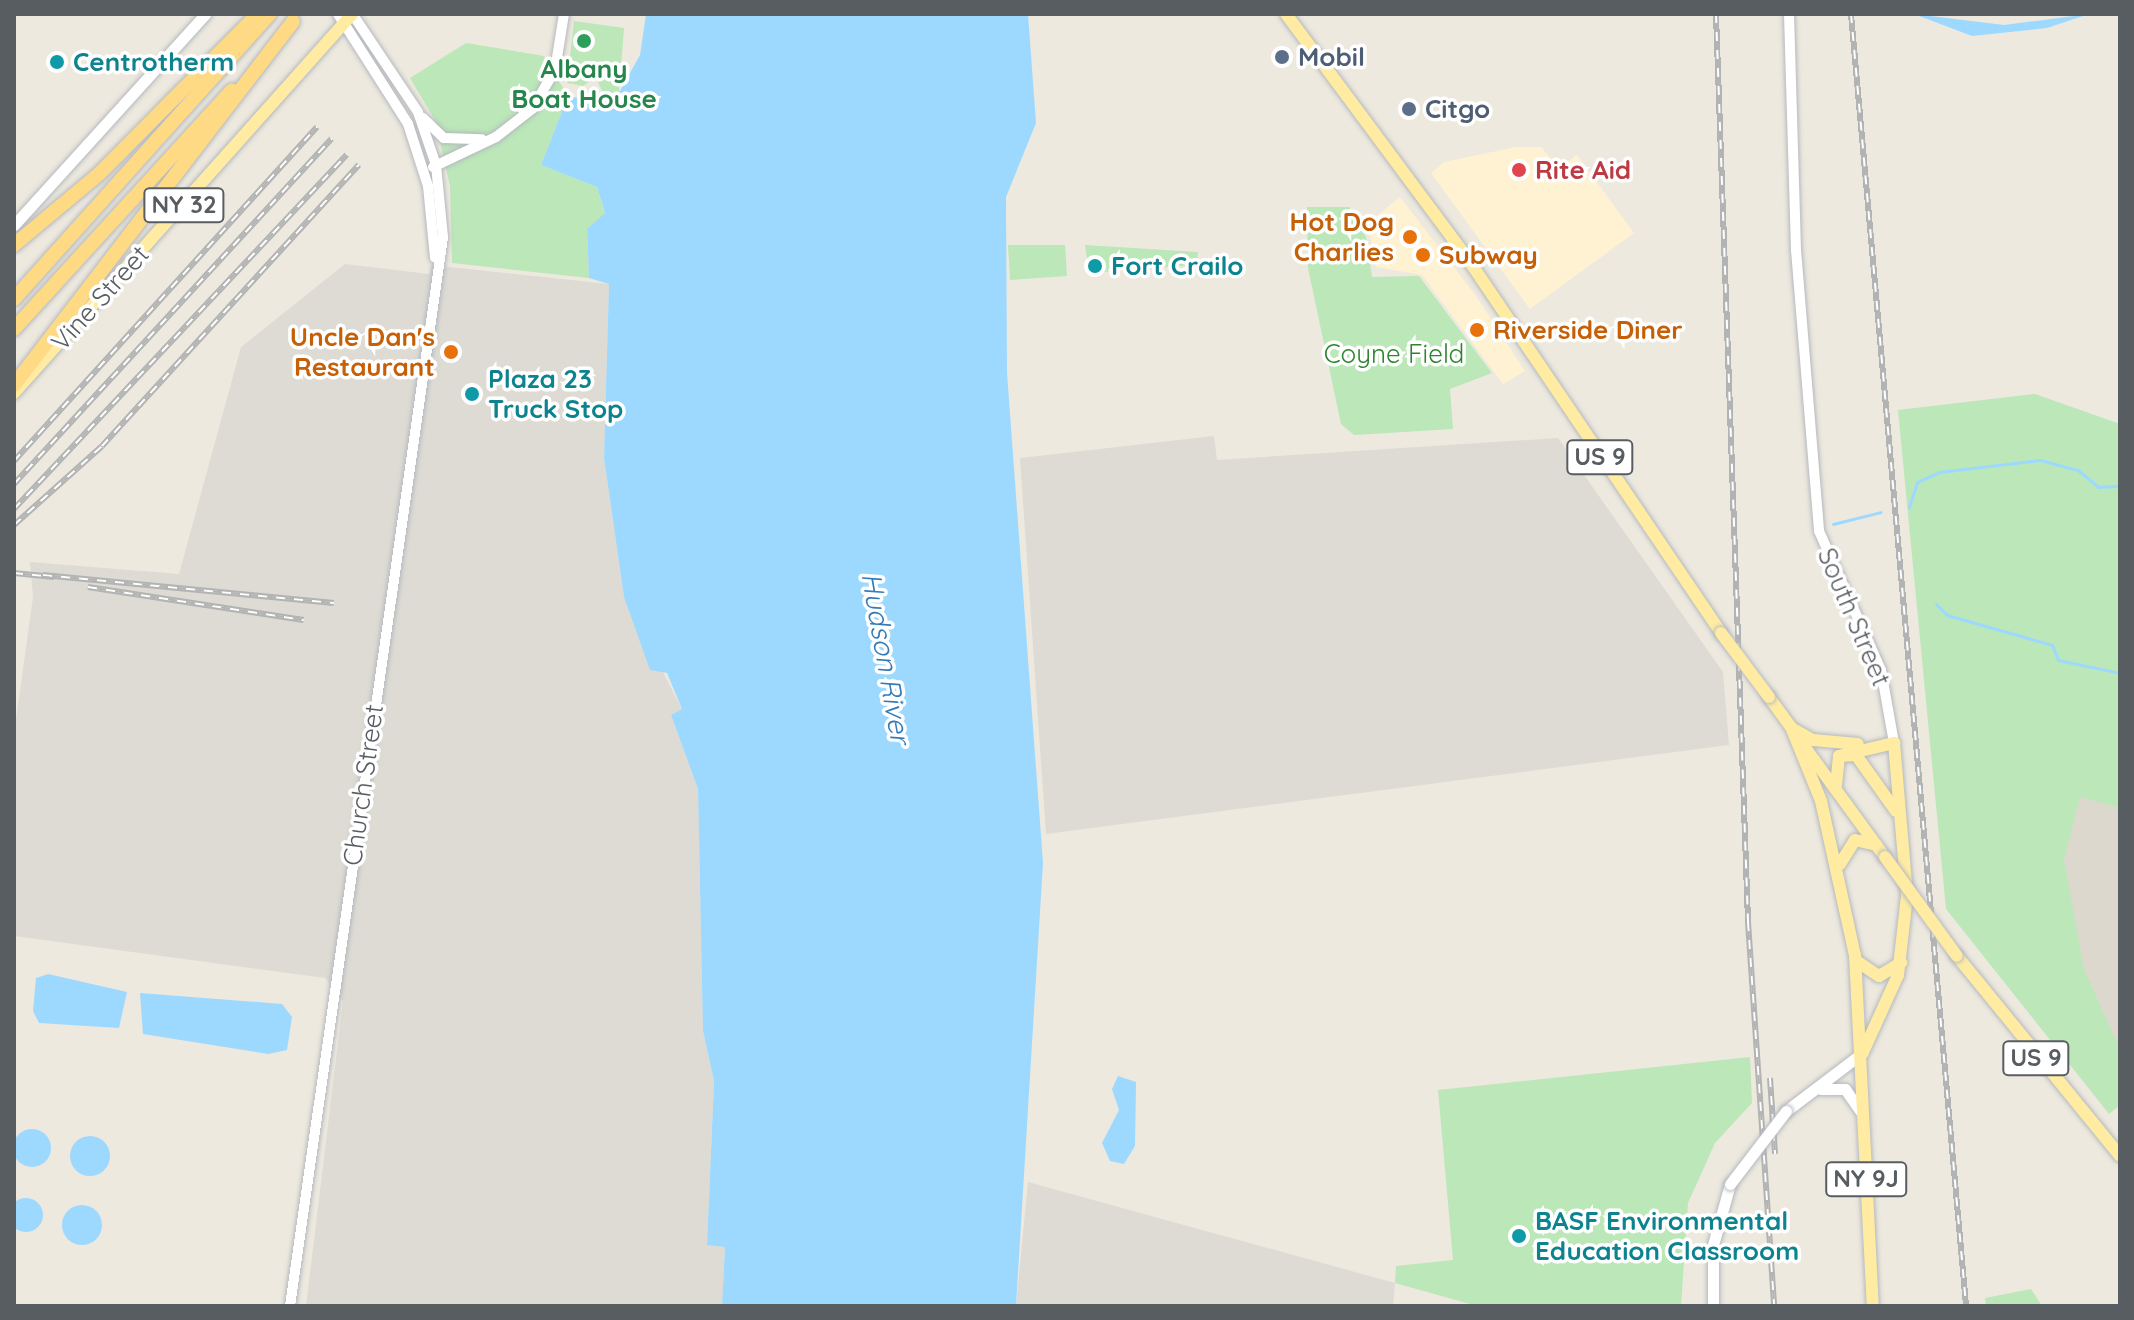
<!DOCTYPE html>
<style>
body{margin:0}
#map{position:relative;width:2134px;height:1320px;overflow:hidden;background:#ede9df;font-family:Quicksand,sans-serif}
div>[style]{position:absolute}
.commercial>*{inset:0;background:#fff2d2}
.industrial>*{inset:0;background:#dddbd4}
.education>*{inset:0;background:#dcd8ce}
.green>*{inset:0;background:#bbe7b9}
.water>*{inset:0;background:#9dd9ff}
.round{border-radius:50%}
.stream>*{height:3px;margin:-1.5px;padding:0 1.5px;transform-origin:1.5px;border-radius:1.5px;background:#9dd9ff}
.roads{filter:drop-shadow(0 0 2px #b5b9be) drop-shadow(0 0 2px #b5b9be)}
.tertiary>*{height:10px;margin:-5px;padding:0 5px;transform-origin:5px;border-radius:5px;background:#fff}
.secondary>*{height:11px;margin:-5.5px;padding:0 5.5px;transform-origin:5.5px;border-radius:5.5px;background:#fff}
.primary>*{height:12px;margin:-6px;padding:0 6px;transform-origin:6px;border-radius:6px;background:#ffeca2}
.motorway>*{height:14px;margin:-7px;padding:0 7px;transform-origin:7px;border-radius:7px;background:#ffda84}
.rail>*{height:6px;margin-top:-3px;transform-origin:0;background:repeating-linear-gradient(90deg,#fff 0 9px,#b2b3b3 0 18px);box-sizing:border-box;border-block:2px solid #b2b3b3}
.bridges{filter:drop-shadow(0 0 2px #b5bac0) drop-shadow(0 0 2px #b5bac0)}
.secondary-bridge>*{height:11px;margin:-5.5px;padding:0 5.5px;transform-origin:5.5px;border-radius:5.5px;background:#fff}
.primary-bridge>*{height:12px;margin:-6px;padding:0 6px;transform-origin:6px;border-radius:6px;background:#ffeca2}
.dots>*{width:22px;height:22px;translate:-50% -50%;box-sizing:border-box;border:4px solid #fff;border-radius:50%}
span{translate:-50% -50%;white-space:nowrap;text-align:center;line-height:1.15;-webkit-text-stroke:7px #fff;paint-order:stroke}
.shield-label span{padding:2px 6px;background:#fff;border:2px solid;border-radius:6px;-webkit-text-stroke-width:0}
.shield-label{font-size:24px;color:#585d62;font-weight:700}
.service-label{font-size:26px;color:#4e5e75;font-weight:700}
.left{translate:0 -50%;text-align:left}
.culture-label{font-size:26px;color:#0d838f;font-weight:700}
.leisure-label{font-size:26px;color:#27864d;font-weight:700}
.health-label{font-size:26px;color:#be3a42;font-weight:700}
.food-label{font-size:26px;color:#c56008;font-weight:700}
.right{translate:-100% -50%;text-align:right}
.street-label{font-size:26px;color:#585d62}
.park-label{font-size:26px;color:#2d852e}
.water-label{font-size:28px;color:#337ab8;font-style:italic}
.frame{position:absolute;inset:0;border:16px solid #585d62;pointer-events:none}
</style>
<div id="map">
<div class="commercial">
<div style="clip-path:polygon(1516px 147px,1541px 147px,1559px 168px,1577px 155px,1634px 233px,1530px 309px,1431px 173px,1444px 162px)"></div>
<div style="clip-path:polygon(1400px 197px,1476px 296px,1525px 371px,1503px 384px,1422px 275px,1376px 267px,1368px 223px)"></div>
</div>
<div class="industrial">
<div style="clip-path:polygon(345px 264px,429px 274px,431px 265px,609px 284px,604px 458px,624px 597px,682px 709px,671px 715px,698px 789px,703px 1031px,714px 1081px,707px 1244px,725px 1246px,722px 1306px,306px 1306px,343px 1001px,325px 978px,14px 936px,14px 734px,33px 597px,30px 562px,179px 574px,241px 347px)"></div>
<div style="clip-path:polygon(1214px 436px,1217px 460px,1558px 438px,1723px 672px,1729px 745px,1046px 834px,1020px 458px)"></div>
<div style="clip-path:polygon(1028px 1182px,1395px 1283px,1393px 1306px,1016px 1306px)"></div>
</div>
<div class="education">
<div style="clip-path:polygon(2120px 619px,2120px 1086px,2069px 999px,2008px 724px)"></div>
</div>
<div class="green">
<div style="clip-path:polygon(574px 21px,624px 28px,619px 92px,604px 96px,596px 77px,583px 86px,567px 83px)"></div>
<div style="clip-path:polygon(466px 43px,544px 56px,568px 96px,541px 165px,597px 187px,605px 214px,587px 230px,589px 278px,452px 263px,450px 186px,435px 120px,410px 78px)"></div>
<div style="clip-path:polygon(1307px 207px,1350px 207px,1366px 237px,1372px 277px,1419px 276px,1492px 373px,1450px 389px,1453px 429px,1354px 435px,1341px 424px,1308px 268px)"></div>
<div style="clip-path:polygon(1008px 245px,1065px 245px,1067px 276px,1010px 280px)"></div>
<div style="clip-path:polygon(1085px 245px,1198px 252px,1197px 265px,1089px 273px)"></div>
<div style="clip-path:polygon(2035px 394px,2120px 424px,2120px 808px,2080px 797px,2064px 860px,2084px 969px,2120px 1050px,2120px 1105px,2109px 1114px,1946px 909px,1898px 410px)"></div>
<div style="clip-path:polygon(1750px 1057px,1752px 1103px,1715px 1143px,1688px 1203px,1681px 1306px,1477px 1306px,1395px 1283px,1396px 1266px,1453px 1260px,1438px 1090px)"></div>
<div style="clip-path:polygon(2031px 1289px,2042px 1306px,1986px 1306px,1985px 1298px)"></div>
</div>
<div class="water">
<div style="clip-path:polygon(646px 14px,1028px 14px,1036px 123px,1006px 197px,1007px 373px,1043px 863px,1016px 1306px,722px 1306px,725px 1247px,707px 1245px,714px 1081px,703px 1031px,698px 789px,671px 715px,682px 709px,667px 673px,650px 670px,624px 597px,604px 458px,609px 284px,589px 278px,587px 229px,605px 213px,597px 187px,541px 165px,568px 96px,589px 100px,620px 91px,640px 55px)"></div>
<div style="clip-path:polygon(1914px 14px,2004px 25px,2089px 14px,2047px 28px,1972px 36px)"></div>
<div style="clip-path:polygon(48px 974px,127px 992px,119px 1028px,39px 1023px,33px 1011px,36px 978px)"></div>
<div style="clip-path:polygon(140px 993px,282px 1004px,292px 1017px,287px 1050px,268px 1054px,143px 1034px)"></div>
<div style="clip-path:polygon(1118px 1076px,1136px 1082px,1135px 1146px,1124px 1164px,1110px 1161px,1102px 1143px,1119px 1110px,1112px 1089px)"></div>
<div class="round" style="left:13px;top:1129px;width:38px;height:38px"></div>
<div class="round" style="left:70px;top:1136px;width:40px;height:40px"></div>
<div class="round" style="left:9px;top:1198px;width:34px;height:34px"></div>
<div class="round" style="left:62px;top:1205px;width:40px;height:40px"></div>
</div>
<div class="stream">
<div style="left:1909px;top:507px;width:26px;rotate:-72deg"></div>
<div style="left:1917px;top:482px;width:24px;rotate:-24deg"></div>
<div style="left:1939px;top:472px;width:102px;rotate:-6.8deg"></div>
<div style="left:2040px;top:460px;width:39px;rotate:15deg"></div>
<div style="left:2078px;top:470px;width:26px;rotate:40deg"></div>
<div style="left:2098px;top:487px;width:22px;rotate:-3deg"></div>
<div style="left:1833px;top:524px;width:49px;rotate:-14deg"></div>
<div style="left:1936px;top:604px;width:16px;rotate:45deg"></div>
<div style="left:1947px;top:615px;width:109px;rotate:15.9deg"></div>
<div style="left:2052px;top:645px;width:16px;rotate:68deg"></div>
<div style="left:2058px;top:660px;width:63px;rotate:11.8deg"></div>
</div>
<div class="roads">
<div class="tertiary">
<div style="left:338px;top:14px;width:130px;rotate:57.5deg"></div>
<div style="left:408px;top:124px;width:65px;rotate:72.1deg"></div>
<div style="left:428px;top:186px;width:72px;rotate:84.4deg"></div>
<div style="left:1789px;top:14px;width:236px;rotate:88.3deg"></div>
<div style="left:1796px;top:250px;width:282px;rotate:85.3deg"></div>
<div style="left:1819px;top:531px;width:152px;rotate:66deg"></div>
<div style="left:1881px;top:670px;width:74px;rotate:79.9deg"></div>
<div style="left:423px;top:118px;width:29px;rotate:44deg"></div>
<div style="left:444px;top:138px;width:38px;rotate:2deg"></div>
<div style="left:433px;top:167px;width:70px;rotate:-25.5deg"></div>
<div style="left:496px;top:137px;width:46px;rotate:-37.9deg"></div>
<div style="left:532px;top:109px;width:45px;rotate:-59.5deg"></div>
<div style="left:555px;top:70px;width:57px;rotate:-80.9deg"></div>
<div style="left:290px;top:1306px;width:1080px;rotate:-81.85deg"></div>
<div style="left:443px;top:237px;width:72px;rotate:-95.6deg"></div>
<div style="left:436px;top:165px;width:56px;rotate:-108.8deg"></div>
<div style="left:418px;top:112px;width:113px;rotate:-123.8deg"></div>
</div>
<div class="secondary">
<div style="left:14px;top:225px;width:285px;rotate:-47.8deg"></div>
<div style="left:1821px;top:1089px;width:24px"></div>
<div style="left:1845px;top:1089px;width:29px;rotate:55deg"></div>
<div style="left:1786px;top:1111px;width:96px;rotate:-37.3deg"></div>
<div style="left:1713px;top:1306px;width:61px;rotate:-90deg"></div>
<div style="left:1713px;top:1245px;width:63px;rotate:-74.4deg"></div>
</div>
<div class="primary">
<div style="left:1286px;top:14px;width:309px;rotate:53.4deg"></div>
<div style="left:1470px;top:262px;width:448px;rotate:55.9deg"></div>
<div style="left:14px;top:393px;width:508px;rotate:-48.27deg"></div>
<div style="left:1769px;top:697px;width:37px;rotate:54deg"></div>
<div style="left:1791px;top:727px;width:80px;rotate:67.9deg"></div>
<div style="left:1821px;top:801px;width:158px;rotate:77.6deg"></div>
<div style="left:1855px;top:955px;width:351px;rotate:87.1deg"></div>
<div style="left:1793px;top:729px;width:23px;rotate:29deg"></div>
<div style="left:1813px;top:740px;width:45px;rotate:5.1deg"></div>
<div style="left:1804px;top:746px;width:137px;rotate:53.9deg"></div>
<div style="left:1839px;top:756px;width:57px;rotate:-13.3deg"></div>
<div style="left:1894px;top:743px;width:154px;rotate:85.1deg"></div>
<div style="left:1907px;top:896px;width:80px;rotate:96.5deg"></div>
<div style="left:1898px;top:975px;width:85px;rotate:114.4deg"></div>
<div style="left:1836px;top:785px;width:29px;rotate:-84deg"></div>
<div style="left:1839px;top:756px;width:17px;rotate:-3deg"></div>
<div style="left:1856px;top:755px;width:69px;rotate:54.5deg"></div>
<div style="left:1840px;top:864px;width:28px;rotate:-58deg"></div>
<div style="left:1855px;top:840px;width:22px;rotate:13deg"></div>
<div style="left:1957px;top:956px;width:258px;rotate:50.8deg"></div>
<div style="left:1858px;top:962px;width:25px;rotate:34deg"></div>
<div style="left:1879px;top:976px;width:26px;rotate:-31deg"></div>
</div>
<div class="motorway">
<div style="left:14px;top:245px;width:112px;rotate:-39.9deg"></div>
<div style="left:100px;top:173px;width:220px;rotate:-45.2deg"></div>
<div style="left:14px;top:299px;width:383px;rotate:-48.1deg"></div>
<div style="left:14px;top:329px;width:323px;rotate:-47.6deg"></div>
<div style="left:14px;top:385px;width:458px;rotate:-52.5deg"></div>
</div>
</div>
<div class="rail">
<div style="left:1716px;top:14px;width:909px;rotate:87.98deg"></div>
<div style="left:1748px;top:922px;width:385px;rotate:86.1deg"></div>
<div style="left:1851px;top:14px;width:1297px;rotate:84.91deg"></div>
<div style="left:14px;top:461px;width:451px;rotate:-47.8deg"></div>
<div style="left:14px;top:484px;width:469px;rotate:-47.4deg"></div>
<div style="left:14px;top:509px;width:486px;rotate:-46.8deg"></div>
<div style="left:14px;top:525px;width:118px;rotate:-41.9deg"></div>
<div style="left:102px;top:446px;width:381px;rotate:-47.6deg"></div>
<div style="left:14px;top:573px;width:40px;rotate:5.7deg"></div>
<div style="left:43px;top:575px;width:292px;rotate:5.5deg"></div>
<div style="left:88px;top:587px;width:218px;rotate:8.7deg"></div>
<div style="left:1770px;top:1078px;width:76px;rotate:86.2deg"></div>
</div>
<div class="bridges">
<div class="secondary-bridge">
<div style="left:1730px;top:1184px;width:92px;rotate:-52.5deg"></div>
</div>
<div class="primary-bridge">
<div style="left:1721px;top:633px;width:80px;rotate:53.1deg"></div>
<div style="left:1885px;top:857px;width:122px;rotate:54deg"></div>
</div>
</div>
<div class="dots">
<div style="left:584px;top:41px;background:#2e9e5b"></div>
<div style="left:1282px;top:57px;background:#5c6f8a"></div>
<div style="left:57px;top:62px;background:#0f9aa8"></div>
<div style="left:1409px;top:109px;background:#5c6f8a"></div>
<div style="left:1519px;top:170px;background:#e0444e"></div>
<div style="left:1410px;top:237px;background:#e8710a"></div>
<div style="left:1423px;top:255px;background:#e8710a"></div>
<div style="left:1095px;top:266px;background:#0f9aa8"></div>
<div style="left:1477px;top:330px;background:#e8710a"></div>
<div style="left:451px;top:352px;background:#e8710a"></div>
<div style="left:472px;top:394px;background:#0f9aa8"></div>
<div style="left:1519px;top:1236px;background:#0f9aa8"></div>
</div>
<div class="shield-label">
<span style="left:184px;top:205px">NY 32</span>
<span style="left:1600px;top:457px">US 9</span>
<span style="left:2036px;top:1058px">US 9</span>
<span style="left:1866px;top:1179px">NY 9J</span>
</div>
<div class="service-label">
<span class="left" style="left:1298px;top:57px">Mobil</span>
<span class="left" style="left:1425px;top:109px">Citgo</span>
</div>
<div class="culture-label">
<span class="left" style="left:73px;top:62px">Centrotherm</span>
<span class="left" style="left:1111px;top:266px">Fort Crailo</span>
<span class="left" style="left:488px;top:394px">Plaza 23<br>Truck Stop</span>
<span class="left" style="left:1535px;top:1236px">BASF Environmental<br>Education Classroom</span>
</div>
<div class="leisure-label">
<span style="left:584px;top:84px">Albany<br>Boat House</span>
</div>
<div class="health-label">
<span class="left" style="left:1535px;top:170px">Rite Aid</span>
</div>
<div class="food-label">
<span class="right" style="left:1394px;top:237px">Hot Dog<br>Charlies</span>
<span class="left" style="left:1439px;top:255px">Subway</span>
<span class="left" style="left:1493px;top:330px">Riverside Diner</span>
<span class="right" style="left:435px;top:352px">Uncle Dan's<br>Restaurant</span>
</div>
<div class="street-label">
<span style="left:100px;top:298px;rotate:-48deg">Vine Street</span>
<span style="left:1854px;top:617px;rotate:67deg">South Street</span>
<span style="left:363px;top:785px;rotate:-82deg">Church Street</span>
</div>
<div class="park-label">
<span style="left:1394px;top:354px">Coyne Field</span>
</div>
<div class="water-label">
<span style="left:886px;top:658px;rotate:80deg">Hudson River</span>
</div>
<div class="frame"></div>
</div>
